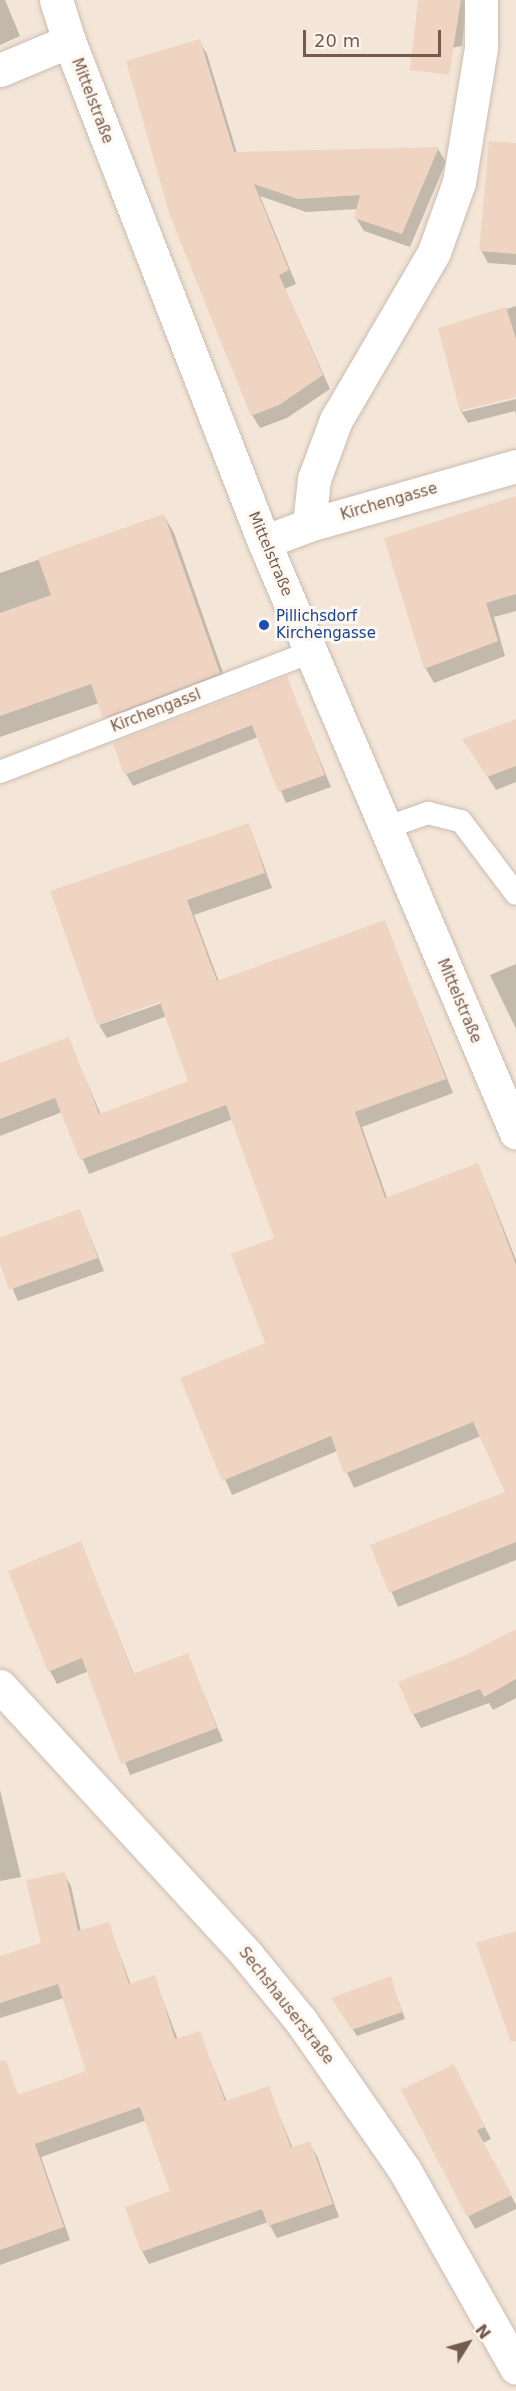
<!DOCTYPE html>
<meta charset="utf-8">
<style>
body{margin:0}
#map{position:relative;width:516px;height:2391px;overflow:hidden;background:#fcf4e9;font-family:"DejaVu Sans",sans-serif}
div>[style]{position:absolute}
.residential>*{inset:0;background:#f3e6d8}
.shadow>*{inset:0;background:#0003}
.building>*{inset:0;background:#f0d4c2}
.roads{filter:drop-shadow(0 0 2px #cdbcb0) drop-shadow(0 0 2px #cdbcb0)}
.service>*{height:22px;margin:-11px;padding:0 11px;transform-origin:11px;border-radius:11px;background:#fff}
.minor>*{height:33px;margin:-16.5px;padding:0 16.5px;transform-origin:16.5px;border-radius:16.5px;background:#fff}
.tertiary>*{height:33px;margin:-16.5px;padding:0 16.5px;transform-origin:16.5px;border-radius:16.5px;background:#fff}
.dots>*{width:16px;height:16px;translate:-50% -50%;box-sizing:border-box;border:3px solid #fef8f0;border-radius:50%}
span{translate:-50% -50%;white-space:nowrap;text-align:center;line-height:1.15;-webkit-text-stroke:6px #fef8f0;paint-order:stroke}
.street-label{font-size:15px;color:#755b4e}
.transit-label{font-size:15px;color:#164399}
.left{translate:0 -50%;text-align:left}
.north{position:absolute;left:438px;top:2313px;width:60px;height:60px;-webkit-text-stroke:4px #fef8f0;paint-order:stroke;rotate:53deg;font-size:16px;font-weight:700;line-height:24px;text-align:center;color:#755b4e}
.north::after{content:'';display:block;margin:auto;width:21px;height:27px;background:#755b4e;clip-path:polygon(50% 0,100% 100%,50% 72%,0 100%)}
.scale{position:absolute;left:303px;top:30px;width:138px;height:27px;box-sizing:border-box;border:3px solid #755b4e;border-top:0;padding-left:8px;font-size:18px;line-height:21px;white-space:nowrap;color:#755b4e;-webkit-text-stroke:4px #fef8f0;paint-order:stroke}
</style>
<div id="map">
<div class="residential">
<div style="clip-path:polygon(0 0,516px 0,516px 2391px,0 2391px)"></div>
</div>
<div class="shadow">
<div style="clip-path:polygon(0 0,5px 0,20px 36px,0 45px)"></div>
<div style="clip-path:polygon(420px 0,467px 0,462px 46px,422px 53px)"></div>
<div style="clip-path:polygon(199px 41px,207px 54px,237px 153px,438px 149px,446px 162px,410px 247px,364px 231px,356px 218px,358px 209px,306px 212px,260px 196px,296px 284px,285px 289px,330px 389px,287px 418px,260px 428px,252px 415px)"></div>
<div style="clip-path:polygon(516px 147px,516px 265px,488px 263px,481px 250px)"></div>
<div style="clip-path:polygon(516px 306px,516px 396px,462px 409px,462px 412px,516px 399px,516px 416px,515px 411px,468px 423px,461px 411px,440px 329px)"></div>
<div style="clip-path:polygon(516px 500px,516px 611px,494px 617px,505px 656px,434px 683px,426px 669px,386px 539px)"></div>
<div style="clip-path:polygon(164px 516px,174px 533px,229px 690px,115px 735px,99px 703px,0 737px,0 573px)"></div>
<div style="clip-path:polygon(286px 677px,331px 787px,286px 803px,258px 737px,133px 786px,126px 774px)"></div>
<div style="clip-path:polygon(516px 721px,516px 782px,496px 790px,472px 752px)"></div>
<div style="clip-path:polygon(249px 825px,272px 888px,194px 915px,219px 982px,384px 921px,453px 1093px,362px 1127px,387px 1198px,478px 1164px,516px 1260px,516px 1560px,398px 1607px,372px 1546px,507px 1493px,481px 1436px,354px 1488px,337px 1451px,232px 1495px,182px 1379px,267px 1344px,276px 1239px,233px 1119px,89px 1174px,62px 1112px,0 1136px,0 1065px,68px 1039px,101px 1115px,190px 1082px,167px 1016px,107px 1038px,99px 1025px,168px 1001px,167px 998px,99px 1024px,52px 891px)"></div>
<div style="clip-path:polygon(516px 964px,516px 1029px,490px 975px)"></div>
<div style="clip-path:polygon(80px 1211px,104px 1271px,18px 1301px,0 1260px,0 1239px)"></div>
<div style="clip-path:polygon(81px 1543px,134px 1675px,188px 1655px,223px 1741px,130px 1775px,89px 1671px,57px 1684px,50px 1671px)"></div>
<div style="clip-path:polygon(516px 1631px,516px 1698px,493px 1710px,489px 1703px,421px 1728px,413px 1714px,465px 1658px)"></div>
<div style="clip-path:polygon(0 1790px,21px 1877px,0 1881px)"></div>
<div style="clip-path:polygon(64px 1874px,71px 1886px,81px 1932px,108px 1923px,131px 1985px,154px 1977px,178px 2040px,199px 2033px,227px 2102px,268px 2088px,293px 2149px,309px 2143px,317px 2156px,339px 2217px,277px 2238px,268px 2222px,149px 2264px,142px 2251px,172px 2192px,147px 2120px,41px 2157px,70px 2240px,0 2265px,0 2103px,88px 2072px,64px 1998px,0 2018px,0 1957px,42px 1944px)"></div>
<div style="clip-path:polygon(390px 1978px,405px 2019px,357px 2036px,333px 1998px)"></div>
<div style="clip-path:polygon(454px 2066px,491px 2139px,483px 2143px,516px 2205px,516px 2209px,475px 2229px,403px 2090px)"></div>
</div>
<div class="building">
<div style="clip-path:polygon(418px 0,461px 0,449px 75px,410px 70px)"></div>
<div style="clip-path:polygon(200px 39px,234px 152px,439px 147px,402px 234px,354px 218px,360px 195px,298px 199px,254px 184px,289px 270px,279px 275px,323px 375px,279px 405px,251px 416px,170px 216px,126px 61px)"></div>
<div style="clip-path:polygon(489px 141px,516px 143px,516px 254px,479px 251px)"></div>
<div style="clip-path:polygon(506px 307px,516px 339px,516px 397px,460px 411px,438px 328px)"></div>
<div style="clip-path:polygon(516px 496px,516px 594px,486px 603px,498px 641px,424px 669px,384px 538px)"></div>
<div style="clip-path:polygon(164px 514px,220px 673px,103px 718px,91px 684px,0 716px,0 613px,51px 595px,38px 558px)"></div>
<div style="clip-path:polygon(287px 676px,325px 775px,278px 792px,252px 725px,124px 775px,113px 743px)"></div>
<div style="clip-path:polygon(516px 719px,516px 766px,487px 777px,462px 739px)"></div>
<div style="clip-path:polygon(249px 823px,265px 873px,187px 900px,217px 981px,385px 920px,446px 1079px,355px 1112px,385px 1198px,478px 1163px,516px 1265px,516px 1542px,389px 1593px,370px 1545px,505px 1492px,473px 1422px,344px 1474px,331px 1436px,222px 1481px,180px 1378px,265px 1343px,231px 1254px,274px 1238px,226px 1105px,80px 1160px,55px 1098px,0 1119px,0 1063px,69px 1037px,99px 1114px,188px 1081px,160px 1002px,97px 1024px,50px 891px)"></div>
<div style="clip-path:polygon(80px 1209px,98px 1258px,9px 1290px,0 1264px,0 1237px)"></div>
<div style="clip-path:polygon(81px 1541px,133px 1674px,188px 1653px,217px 1728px,121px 1764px,82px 1658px,48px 1672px,8px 1571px)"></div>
<div style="clip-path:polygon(516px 1629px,516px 1679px,484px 1697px,480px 1689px,412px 1715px,398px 1682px,464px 1656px)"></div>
<div style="clip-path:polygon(65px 1872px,78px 1931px,109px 1922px,129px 1984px,155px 1975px,175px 2039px,200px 2031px,225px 2101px,269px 2086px,291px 2148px,310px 2141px,333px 2204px,268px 2226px,262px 2209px,141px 2252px,125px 2207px,170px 2191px,140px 2107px,35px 2144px,64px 2227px,0 2250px,0 2061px,6px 2060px,18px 2095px,86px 2071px,58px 1984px,0 2003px,0 1956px,41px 1943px,26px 1880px)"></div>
<div style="clip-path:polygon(516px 1931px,516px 2041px,511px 2042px,476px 1943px)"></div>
<div style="clip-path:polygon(391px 1976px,402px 2012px,352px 2030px,331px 1998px)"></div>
<div style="clip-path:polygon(454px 2064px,485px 2127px,477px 2130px,512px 2195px,467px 2217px,401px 2090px)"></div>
</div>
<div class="roads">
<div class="service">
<div style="left:0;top:772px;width:336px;rotate:-21.1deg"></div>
<div style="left:385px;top:828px;width:46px;rotate:-19.2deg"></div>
<div style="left:428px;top:813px;width:34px;rotate:14deg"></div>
<div style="left:461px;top:821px;width:91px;rotate:53deg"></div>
</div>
<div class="minor">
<div style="left:69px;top:41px;width:538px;rotate:68.73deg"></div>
<div style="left:264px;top:542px;width:642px;rotate:66.91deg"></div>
<div style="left:309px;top:525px;width:46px;rotate:-83.8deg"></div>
<div style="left:314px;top:479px;width:63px;rotate:-69.6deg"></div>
<div style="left:336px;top:420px;width:194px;rotate:-59.7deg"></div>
<div style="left:434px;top:252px;width:74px;rotate:-70.3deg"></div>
<div style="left:459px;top:182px;width:137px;rotate:-80.7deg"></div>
<div style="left:481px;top:47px;width:47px;rotate:-90deg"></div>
<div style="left:264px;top:542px;width:48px;rotate:-20.7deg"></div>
<div style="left:309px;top:525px;width:215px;rotate:-15.9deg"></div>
<div style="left:0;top:1686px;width:365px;rotate:47.4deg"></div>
<div style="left:247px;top:1955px;width:85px;rotate:50.7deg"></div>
<div style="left:301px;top:2021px;width:180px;rotate:55.2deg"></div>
<div style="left:404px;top:2169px;width:228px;rotate:60.6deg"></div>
</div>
<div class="tertiary">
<div style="left:0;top:70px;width:75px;rotate:-22.8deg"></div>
<div style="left:69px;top:41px;width:43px;rotate:-107.6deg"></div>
</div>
</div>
<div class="dots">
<div style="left:264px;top:625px;background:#1a4fb4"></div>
</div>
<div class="street-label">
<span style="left:92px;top:101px;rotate:69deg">Mittelstraße</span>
<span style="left:389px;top:502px;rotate:-16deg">Kirchengasse</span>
<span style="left:270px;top:554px;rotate:67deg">Mittelstraße</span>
<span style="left:156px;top:711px;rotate:-21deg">Kirchengassl</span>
<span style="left:459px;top:1001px;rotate:67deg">Mittelstraße</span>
<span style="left:286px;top:2006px;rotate:52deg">Sechshauserstraße</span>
</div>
<div class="transit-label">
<span class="left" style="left:276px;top:625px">Pillichsdorf<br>Kirchengasse</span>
</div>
<div class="north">N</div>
<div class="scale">20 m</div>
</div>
